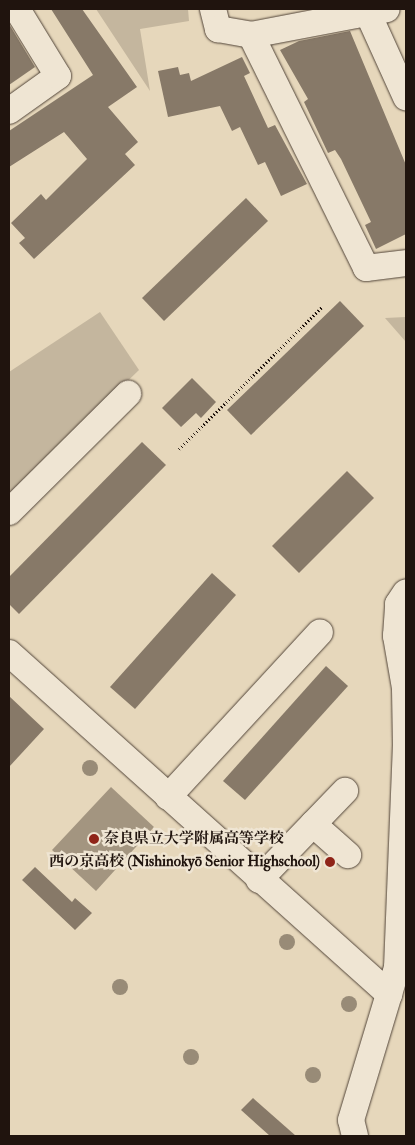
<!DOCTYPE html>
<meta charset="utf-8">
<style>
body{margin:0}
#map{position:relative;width:415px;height:1145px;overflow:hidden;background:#e6d7bb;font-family:"IM FELL Double Pica","Noto Serif JP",serif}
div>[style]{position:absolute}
.green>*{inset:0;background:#c4b69e}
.water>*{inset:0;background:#a39580}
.building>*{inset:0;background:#877968}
.path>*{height:3px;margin-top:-1.5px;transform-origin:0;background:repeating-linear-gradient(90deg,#20140e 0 1px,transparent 0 3.5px)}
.roads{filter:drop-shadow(0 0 1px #524539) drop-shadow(0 0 1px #524539)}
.minor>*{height:26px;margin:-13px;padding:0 13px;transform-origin:13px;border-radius:13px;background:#efe5d3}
.trees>*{width:16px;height:16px;margin:-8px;border-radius:50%;background:#988b77}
.dots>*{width:14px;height:14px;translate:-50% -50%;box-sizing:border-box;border:2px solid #efe5d3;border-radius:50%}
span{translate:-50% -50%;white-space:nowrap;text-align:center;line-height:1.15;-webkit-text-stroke:5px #efe5d3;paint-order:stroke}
.poi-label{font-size:15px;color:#20140e;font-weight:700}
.left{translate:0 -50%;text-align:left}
.right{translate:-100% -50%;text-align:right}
.frame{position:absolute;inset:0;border:10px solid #20140e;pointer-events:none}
</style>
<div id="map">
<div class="green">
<div style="clip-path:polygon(96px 9px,188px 9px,189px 21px,140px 29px,150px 91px)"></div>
<div style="clip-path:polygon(100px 312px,139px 370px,9px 496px,9px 372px)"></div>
<div style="clip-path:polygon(406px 317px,406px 342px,385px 318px)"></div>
</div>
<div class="water">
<div style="clip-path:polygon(111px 787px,154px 827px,96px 891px,52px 850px)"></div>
</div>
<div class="building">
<div style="clip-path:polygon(51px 9px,82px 9px,137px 87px,108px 107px,138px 142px,125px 154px,135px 165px,34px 259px,19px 243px,25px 238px,11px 223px,41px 194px,46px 200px,87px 159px,64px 132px,9px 167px,9px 131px,93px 75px)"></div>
<div style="clip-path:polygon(9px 24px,35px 67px,9px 85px)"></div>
<div style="clip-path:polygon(350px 31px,406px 165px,406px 234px,376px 249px,365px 225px,371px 222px,341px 159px,335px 150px,328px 153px,304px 102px,308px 99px,280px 50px,299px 41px)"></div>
<div style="clip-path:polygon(242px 57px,250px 73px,244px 76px,268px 128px,275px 125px,307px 184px,281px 196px,265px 162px,258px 165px,240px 127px,232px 131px,220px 106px,168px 117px,158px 71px,178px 67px,180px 75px,189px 73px,191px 81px)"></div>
<div style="clip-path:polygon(246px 198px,268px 221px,164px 321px,142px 298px)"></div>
<div style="clip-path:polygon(340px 301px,364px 326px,251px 435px,227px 410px)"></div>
<div style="clip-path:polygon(192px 378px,216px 402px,201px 418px,196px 413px,181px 427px,162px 408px)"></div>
<div style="clip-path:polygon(142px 442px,166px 465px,19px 614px,9px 604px,9px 577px)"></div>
<div style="clip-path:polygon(347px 471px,374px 498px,299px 573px,272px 546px)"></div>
<div style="clip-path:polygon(212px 573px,236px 595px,135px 709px,110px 687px)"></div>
<div style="clip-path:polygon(326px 666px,348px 686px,245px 800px,223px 781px)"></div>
<div style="clip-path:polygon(9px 696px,44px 729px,9px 767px)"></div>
<div style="clip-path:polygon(35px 867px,72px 902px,75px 898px,92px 913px,75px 930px,22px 880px)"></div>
<div style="clip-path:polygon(253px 1098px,296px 1136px,270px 1136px,241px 1110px)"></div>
</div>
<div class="path">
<div style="left:179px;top:449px;width:202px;rotate:-44.8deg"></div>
</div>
<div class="roads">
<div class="minor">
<div style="left:213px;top:9px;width:21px;rotate:76deg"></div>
<div style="left:218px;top:29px;width:34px;rotate:10deg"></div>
<div style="left:251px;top:35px;width:138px;rotate:-10.8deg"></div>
<div style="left:366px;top:9px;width:97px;rotate:65.6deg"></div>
<div style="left:251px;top:35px;width:260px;rotate:63.7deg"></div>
<div style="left:366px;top:268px;width:40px;rotate:-7.1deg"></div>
<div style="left:9px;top:111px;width:60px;rotate:-35.5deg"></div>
<div style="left:58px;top:76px;width:79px;rotate:-121.5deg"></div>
<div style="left:9px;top:512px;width:168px;rotate:-44.8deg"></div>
<div style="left:9px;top:653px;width:511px;rotate:41.9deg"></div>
<div style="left:168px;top:797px;width:224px;rotate:-47.3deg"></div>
<div style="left:313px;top:824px;width:47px;rotate:41.5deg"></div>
<div style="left:259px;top:880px;width:124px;rotate:-46deg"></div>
<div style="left:355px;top:1136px;width:16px;rotate:-104deg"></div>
<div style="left:351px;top:1120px;width:159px;rotate:-73.2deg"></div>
<div style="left:397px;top:968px;width:222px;rotate:-87.7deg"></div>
<div style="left:406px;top:746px;width:58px;rotate:-91deg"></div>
<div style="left:405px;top:688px;width:53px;rotate:-99.8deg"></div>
<div style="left:396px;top:636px;width:32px;rotate:-86deg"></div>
<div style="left:398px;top:604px;width:14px;rotate:-56deg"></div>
</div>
</div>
<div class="trees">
<div style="left:90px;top:768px"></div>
<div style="left:287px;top:942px"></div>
<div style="left:120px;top:987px"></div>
<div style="left:349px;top:1004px"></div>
<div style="left:191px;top:1057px"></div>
<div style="left:313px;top:1075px"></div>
</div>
<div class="dots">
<div style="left:94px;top:839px;background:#8f2418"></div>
<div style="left:330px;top:862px;background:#8f2418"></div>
</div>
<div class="poi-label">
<span class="left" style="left:104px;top:839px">奈良県立大学附属高等学校</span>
<span class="right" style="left:320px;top:862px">西の京高校 (Nishinokyō Senior Highschool)</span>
</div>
<div class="frame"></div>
</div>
